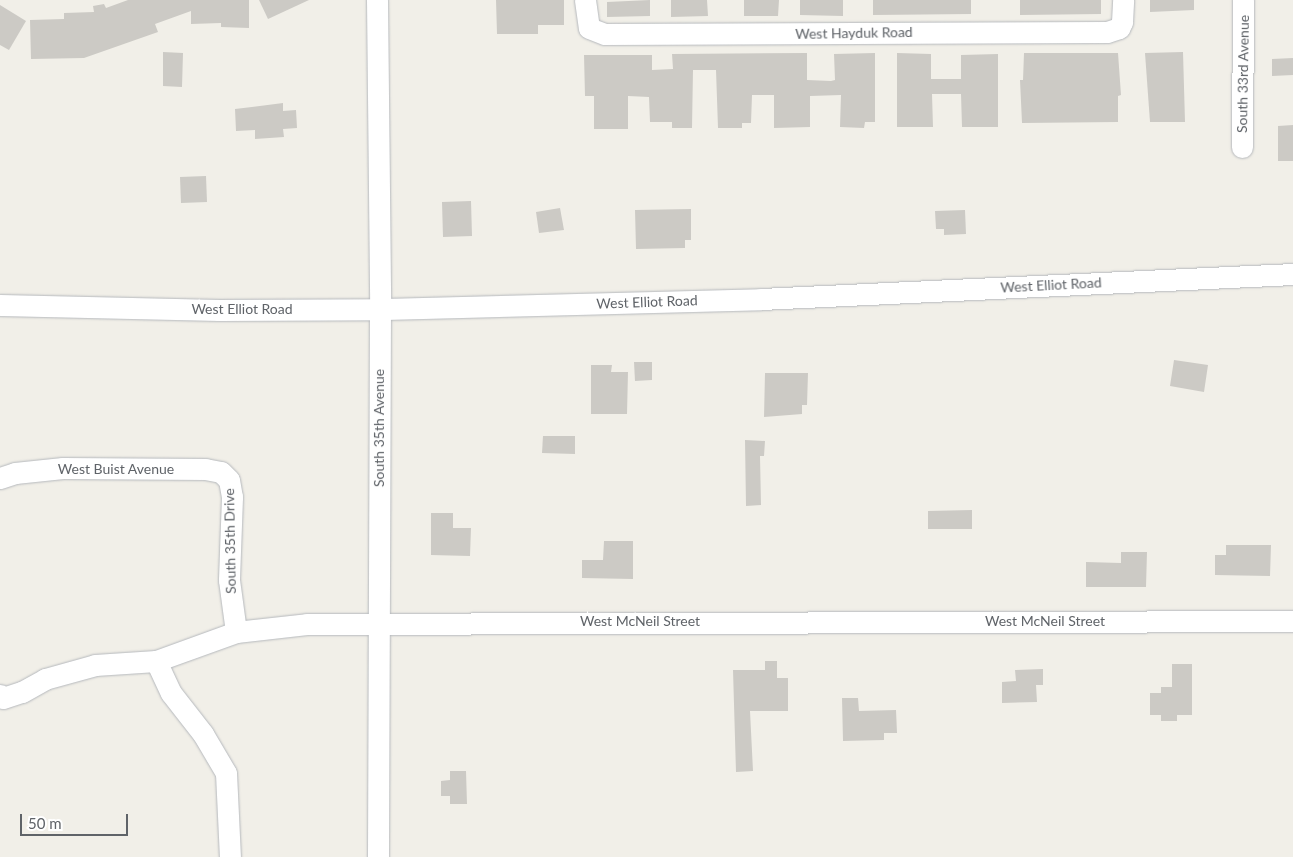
<!DOCTYPE html>
<style>
body{margin:0}
#map{position:relative;width:1293px;height:857px;overflow:hidden;background:#f1efe8;font-family:Lato,sans-serif}
div>[style]{position:absolute}
.building>*{inset:0;background:#cccac5}
.roads{filter:drop-shadow(0 0 1px #b5b8bc) drop-shadow(0 0 1px #b5b8bc)}
.minor>*{height:21px;margin:-10.5px;padding:0 10.5px;transform-origin:10.5px;border-radius:10.5px;background:#fff}
span{translate:-50% -50%;white-space:nowrap;text-align:center;line-height:1.15;-webkit-text-stroke:4px #fff;paint-order:stroke}
.street-label{font-size:14px;color:#5f6368}
.scale{position:absolute;left:20px;top:814px;width:108px;height:22px;box-sizing:border-box;border:2px solid #5f6368;border-top:0;padding-left:6px;font-size:15px;line-height:18px;white-space:nowrap;color:#5f6368;-webkit-text-stroke:4px #fff;paint-order:stroke}
</style>
<div id="map">
<div class="building">
<div style="clip-path:polygon(128px 0,249px 0,249px 28px,221px 27px,221px 23px,191px 24px,191px 11px,155px 24px,158px 32px,84px 58px,31px 59px,30px 20px,64px 19px,64px 13px,94px 12px,93px 6px,104px 4px,106px 8px)"></div>
<div style="clip-path:polygon(259px 0,309px 0,268px 19px)"></div>
<div style="clip-path:polygon(496px 0,564px 0,564px 25px,538px 25px,538px 34px,497px 34px)"></div>
<div style="clip-path:polygon(650px 0,650px 16px,607px 17px,607px 2px)"></div>
<div style="clip-path:polygon(671px 0,707px 0,708px 16px,671px 17px)"></div>
<div style="clip-path:polygon(744px 0,779px 0,778px 16px,744px 16px)"></div>
<div style="clip-path:polygon(800px 0,843px 0,843px 16px,800px 15px)"></div>
<div style="clip-path:polygon(873px 0,971px 0,971px 14px,873px 15px)"></div>
<div style="clip-path:polygon(1020px 0,1101px 0,1101px 14px,1020px 15px)"></div>
<div style="clip-path:polygon(1150px 0,1194px 0,1194px 10px,1150px 12px)"></div>
<div style="clip-path:polygon(0 5px,26px 21px,9px 50px,0 45px)"></div>
<div style="clip-path:polygon(163px 52px,183px 53px,182px 87px,163px 86px)"></div>
<div style="clip-path:polygon(1183px 52px,1185px 122px,1150px 122px,1145px 53px)"></div>
<div style="clip-path:polygon(807px 53px,807px 80px,831px 81px,835px 80px,834px 54px,875px 53px,875px 122px,865px 122px,864px 128px,840px 127px,841px 95px,810px 96px,810px 127px,774px 128px,774px 95px,752px 95px,751px 123px,742px 123px,742px 128px,718px 128px,716px 70px,693px 70px,692px 128px,672px 128px,672px 122px,650px 122px,649px 97px,628px 96px,628px 129px,594px 129px,594px 96px,585px 96px,584px 55px,652px 55px,652px 70px,673px 69px,672px 54px)"></div>
<div style="clip-path:polygon(897px 53px,931px 54px,931px 79px,961px 79px,961px 55px,998px 54px,998px 127px,962px 127px,961px 94px,932px 94px,933px 127px,897px 127px)"></div>
<div style="clip-path:polygon(1024px 53px,1118px 53px,1121px 95px,1118px 96px,1118px 122px,1022px 123px,1020px 80px,1023px 80px)"></div>
<div style="clip-path:polygon(1293px 58px,1293px 75px,1272px 76px,1272px 59px)"></div>
<div style="clip-path:polygon(283px 103px,283px 111px,296px 110px,297px 128px,283px 129px,284px 137px,255px 139px,255px 130px,236px 131px,235px 109px)"></div>
<div style="clip-path:polygon(1293px 125px,1293px 161px,1278px 161px,1278px 126px)"></div>
<div style="clip-path:polygon(206px 176px,207px 202px,181px 203px,180px 177px)"></div>
<div style="clip-path:polygon(471px 201px,472px 236px,443px 237px,442px 202px)"></div>
<div style="clip-path:polygon(560px 208px,564px 230px,539px 233px,536px 212px)"></div>
<div style="clip-path:polygon(691px 209px,691px 240px,685px 240px,685px 248px,636px 249px,635px 210px)"></div>
<div style="clip-path:polygon(965px 210px,966px 234px,944px 235px,944px 229px,936px 229px,935px 211px)"></div>
<div style="clip-path:polygon(1174px 360px,1208px 365px,1204px 392px,1170px 386px)"></div>
<div style="clip-path:polygon(634px 362px,652px 362px,652px 380px,635px 381px)"></div>
<div style="clip-path:polygon(591px 365px,612px 365px,611px 372px,628px 372px,627px 414px,591px 414px)"></div>
<div style="clip-path:polygon(765px 373px,808px 373px,807px 405px,802px 405px,802px 414px,764px 417px)"></div>
<div style="clip-path:polygon(543px 436px,575px 436px,575px 454px,542px 453px)"></div>
<div style="clip-path:polygon(745px 440px,765px 441px,764px 456px,760px 456px,761px 505px,746px 506px)"></div>
<div style="clip-path:polygon(972px 510px,972px 529px,928px 529px,928px 511px)"></div>
<div style="clip-path:polygon(431px 513px,453px 513px,453px 528px,471px 528px,470px 556px,431px 555px)"></div>
<div style="clip-path:polygon(604px 541px,633px 541px,633px 579px,582px 578px,582px 560px,603px 560px)"></div>
<div style="clip-path:polygon(1226px 545px,1271px 545px,1270px 576px,1215px 575px,1215px 555px,1226px 555px)"></div>
<div style="clip-path:polygon(1121px 552px,1147px 552px,1146px 587px,1086px 587px,1086px 562px,1121px 563px)"></div>
<div style="clip-path:polygon(765px 661px,777px 661px,777px 678px,788px 678px,788px 711px,750px 711px,753px 771px,736px 772px,733px 670px,765px 670px)"></div>
<div style="clip-path:polygon(1172px 664px,1192px 664px,1192px 715px,1177px 715px,1177px 721px,1161px 721px,1161px 715px,1150px 715px,1150px 693px,1161px 693px,1161px 687px,1172px 687px)"></div>
<div style="clip-path:polygon(1043px 669px,1043px 685px,1036px 685px,1037px 702px,1002px 703px,1002px 682px,1016px 681px,1015px 670px)"></div>
<div style="clip-path:polygon(842px 698px,858px 698px,859px 711px,896px 710px,897px 733px,884px 733px,884px 740px,843px 741px)"></div>
<div style="clip-path:polygon(450px 771px,466px 771px,467px 804px,450px 804px,450px 796px,441px 796px,441px 781px,450px 780px)"></div>
</div>
<div class="roads">
<div class="minor">
<div style="left:377px;top:0;width:309px;rotate:89.4deg"></div>
<div style="left:380px;top:309px;width:548px;rotate:90.21deg"></div>
<div style="left:585px;top:0;width:28px;rotate:82deg"></div>
<div style="left:589px;top:28px;width:17px;rotate:21deg"></div>
<div style="left:605px;top:34px;width:502px;rotate:-0.23deg"></div>
<div style="left:1107px;top:32px;width:13px;rotate:-18deg"></div>
<div style="left:1119px;top:28px;width:7px;rotate:-63deg"></div>
<div style="left:1122px;top:22px;width:22px;rotate:-87deg"></div>
<div style="left:1242px;top:147px;width:147px;rotate:-89.6deg"></div>
<div style="left:0;top:305px;width:219px;rotate:1.3deg"></div>
<div style="left:219px;top:310px;width:165px;rotate:-0.3deg"></div>
<div style="left:384px;top:309px;width:377px;rotate:-1.5deg"></div>
<div style="left:761px;top:299px;width:533px;rotate:-2.69deg"></div>
<div style="left:0;top:478px;width:16px;rotate:-18deg"></div>
<div style="left:15px;top:473px;width:48px;rotate:-5.9deg"></div>
<div style="left:63px;top:468px;width:142px;rotate:0.4deg"></div>
<div style="left:205px;top:469px;width:16px;rotate:11deg"></div>
<div style="left:221px;top:472px;width:11px;rotate:45deg"></div>
<div style="left:229px;top:480px;width:17px;rotate:80deg"></div>
<div style="left:232px;top:497px;width:83px;rotate:92.1deg"></div>
<div style="left:229px;top:580px;width:52px;rotate:82.3deg"></div>
<div style="left:156px;top:661px;width:35px;rotate:65deg"></div>
<div style="left:171px;top:693px;width:52px;rotate:52deg"></div>
<div style="left:203px;top:734px;width:45px;rotate:59.5deg"></div>
<div style="left:226px;top:773px;width:84px;rotate:87.3deg"></div>
<div style="left:0;top:695px;width:4px;rotate:45deg"></div>
<div style="left:3px;top:698px;width:20px;rotate:-18deg"></div>
<div style="left:22px;top:692px;width:26px;rotate:-29deg"></div>
<div style="left:45px;top:679px;width:52px;rotate:-15.6deg"></div>
<div style="left:95px;top:665px;width:61px;rotate:-3.8deg"></div>
<div style="left:156px;top:661px;width:85px;rotate:-19.9deg"></div>
<div style="left:236px;top:632px;width:71px;rotate:-6.4deg"></div>
<div style="left:307px;top:624px;width:986px;rotate:-0.17deg"></div>
</div>
</div>
<div class="street-label">
<span style="left:854px;top:33px;rotate:-1deg">West Hayduk Road</span>
<span style="left:1243px;top:74px;rotate:-89deg">South 33rd Avenue</span>
<span style="left:1051px;top:285px;rotate:-3deg">West Elliot Road</span>
<span style="left:647px;top:302px;rotate:-2deg">West Elliot Road</span>
<span style="left:242px;top:309px">West Elliot Road</span>
<span style="left:379px;top:428px;rotate:-90deg">South 35th Avenue</span>
<span style="left:116px;top:469px">West Buist Avenue</span>
<span style="left:230px;top:541px;rotate:-91deg">South 35th Drive</span>
<span style="left:640px;top:621px">West McNeil Street</span>
<span style="left:1045px;top:621px">West McNeil Street</span>
</div>
<div class="scale">50 m</div>
</div>
